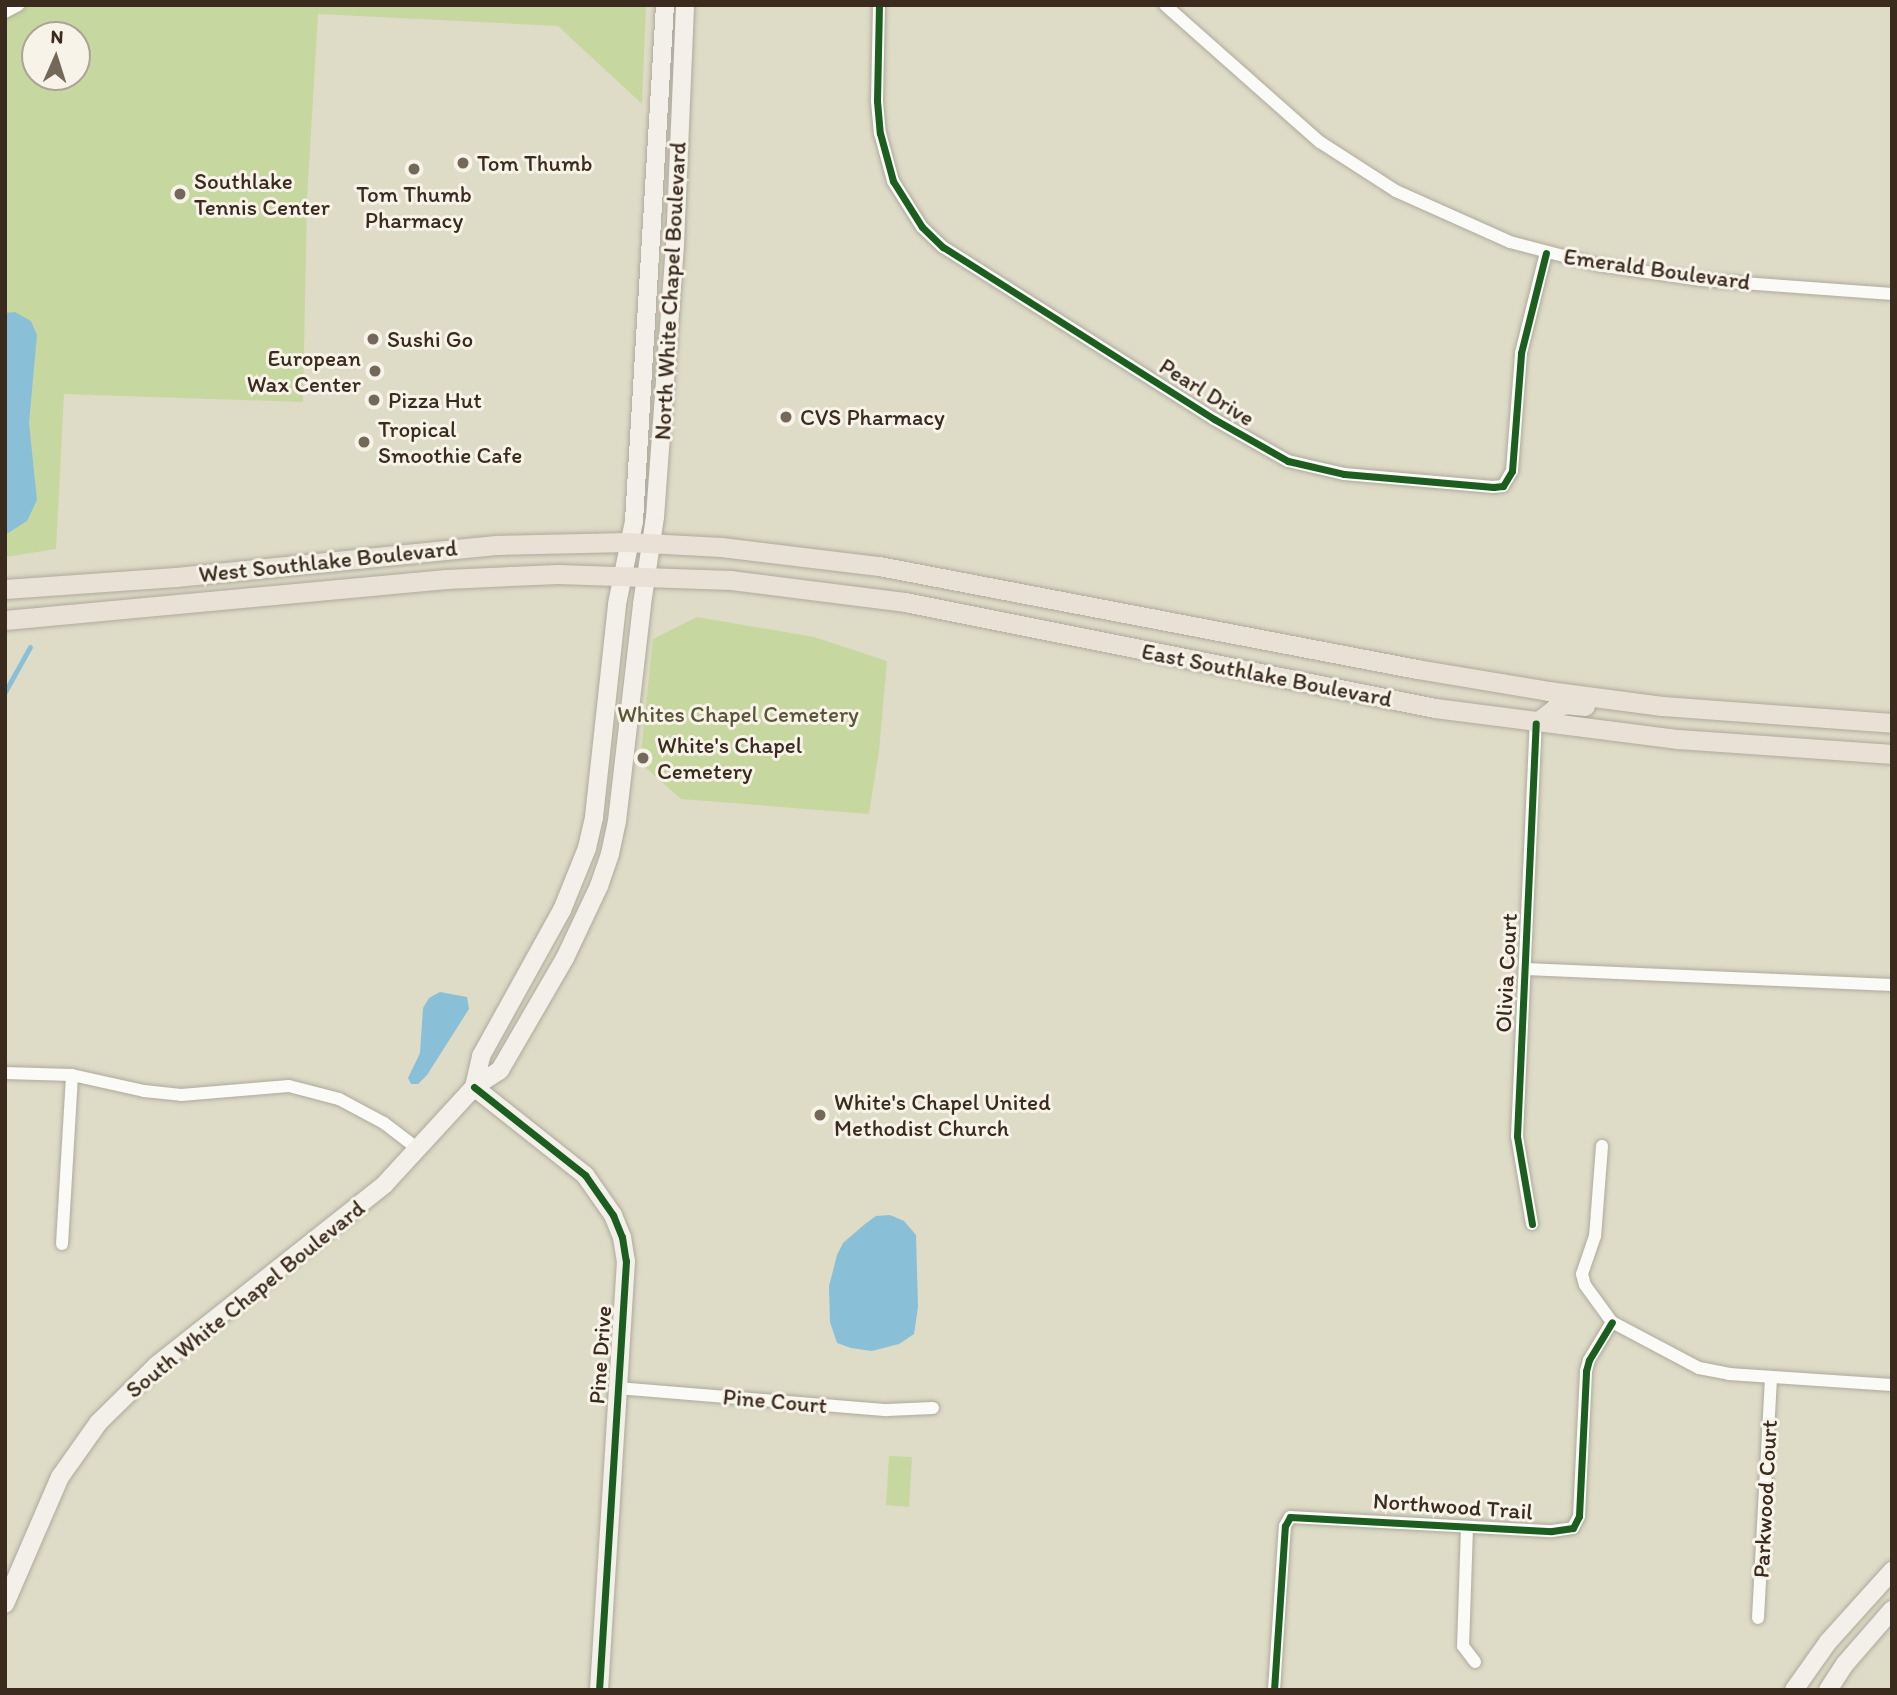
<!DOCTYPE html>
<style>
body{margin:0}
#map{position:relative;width:1897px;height:1695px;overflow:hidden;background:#dedbc7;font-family:Itim,sans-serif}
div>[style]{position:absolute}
.green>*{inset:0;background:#c6d89f}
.water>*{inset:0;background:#89c0d8}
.stream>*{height:4.5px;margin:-2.25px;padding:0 2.25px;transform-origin:2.25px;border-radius:2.25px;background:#89c0d8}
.roads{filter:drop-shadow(0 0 2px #aeaa9c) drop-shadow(0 0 2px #aeaa9c)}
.street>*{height:12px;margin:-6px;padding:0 6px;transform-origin:6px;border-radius:6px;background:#fafaf7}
.secondary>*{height:18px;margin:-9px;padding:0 9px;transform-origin:9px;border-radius:9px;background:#f3f0e9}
.primary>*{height:19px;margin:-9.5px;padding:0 9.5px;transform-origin:9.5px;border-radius:9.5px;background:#e9e1d5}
.cycleway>*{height:7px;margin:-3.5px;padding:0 3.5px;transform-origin:3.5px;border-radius:3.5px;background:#1b5e20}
.dots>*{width:19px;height:19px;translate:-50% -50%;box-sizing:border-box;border:4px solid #f7f3e8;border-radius:50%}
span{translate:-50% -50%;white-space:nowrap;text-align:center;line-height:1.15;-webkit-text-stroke:6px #f7f3e8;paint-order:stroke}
.poi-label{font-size:23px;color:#3b2a1e}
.left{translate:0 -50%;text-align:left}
.right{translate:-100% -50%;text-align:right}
.street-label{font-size:23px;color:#3b2a1e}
.park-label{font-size:23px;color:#595536}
.frame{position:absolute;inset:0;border:7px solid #3b2a1e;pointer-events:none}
.north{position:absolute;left:21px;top:21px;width:70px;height:70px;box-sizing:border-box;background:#f7f3e8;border:2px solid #aca397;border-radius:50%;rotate:3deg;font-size:19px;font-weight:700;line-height:28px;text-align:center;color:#3b2a1e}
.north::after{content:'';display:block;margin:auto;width:24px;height:32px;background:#746859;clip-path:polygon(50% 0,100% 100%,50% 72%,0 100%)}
</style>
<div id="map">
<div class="green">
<div style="clip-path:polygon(evenodd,5px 5px,646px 5px,642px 104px,558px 26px,318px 14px,307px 199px,303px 402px,64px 394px,56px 549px,5px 557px,5px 5px,35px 35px,77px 35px,77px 77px,35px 77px,35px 35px)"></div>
<div style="clip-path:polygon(697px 617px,814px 637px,887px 661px,879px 751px,869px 814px,681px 799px,640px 763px,653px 639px)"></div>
<div style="clip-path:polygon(889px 1456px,912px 1457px,909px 1507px,886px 1505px)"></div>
</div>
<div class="water">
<div style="clip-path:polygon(15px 312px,31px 321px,37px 335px,29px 423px,37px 500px,27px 521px,5px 535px,5px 313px)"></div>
<div style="clip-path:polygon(440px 992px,467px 997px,469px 1009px,427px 1075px,418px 1084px,411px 1084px,408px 1078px,420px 1053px,423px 1008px,429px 998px)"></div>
<div style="clip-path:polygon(890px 1215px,904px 1221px,916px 1235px,918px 1307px,914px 1334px,899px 1344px,872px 1351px,851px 1348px,837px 1343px,830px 1322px,829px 1286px,837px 1255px,843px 1243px,865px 1224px,876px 1216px)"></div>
</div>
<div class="stream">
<div style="left:5px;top:692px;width:51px;rotate:-60.9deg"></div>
</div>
<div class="roads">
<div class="street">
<div style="left:879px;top:5px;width:96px;rotate:91.2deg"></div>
<div style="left:877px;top:101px;width:32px;rotate:85deg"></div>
<div style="left:880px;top:133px;width:50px;rotate:74.8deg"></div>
<div style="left:893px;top:181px;width:54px;rotate:57.8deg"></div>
<div style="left:922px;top:227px;width:29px;rotate:44deg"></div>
<div style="left:943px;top:247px;width:321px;rotate:32.4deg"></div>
<div style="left:1214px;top:419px;width:85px;rotate:29.6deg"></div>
<div style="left:1288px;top:461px;width:57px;rotate:13.1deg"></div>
<div style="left:1344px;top:474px;width:150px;rotate:5deg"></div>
<div style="left:1493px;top:487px;width:10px;rotate:-6deg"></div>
<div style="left:1503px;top:486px;width:17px;rotate:-59deg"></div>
<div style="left:1512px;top:471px;width:118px;rotate:-85.6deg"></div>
<div style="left:1521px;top:353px;width:103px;rotate:-76deg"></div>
<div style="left:1165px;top:5px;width:207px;rotate:41.5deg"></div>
<div style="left:1320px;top:142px;width:90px;rotate:32.8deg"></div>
<div style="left:1396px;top:191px;width:125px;rotate:24.1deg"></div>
<div style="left:1510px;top:242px;width:91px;rotate:14.6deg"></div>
<div style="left:1598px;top:265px;width:105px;rotate:8.2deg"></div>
<div style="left:1702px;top:280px;width:191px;rotate:4.2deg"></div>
<div style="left:5px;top:12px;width:15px;rotate:-28deg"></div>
<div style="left:1526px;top:969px;width:366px;rotate:2.5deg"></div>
<div style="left:5px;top:1073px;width:67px;rotate:1.7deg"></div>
<div style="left:72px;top:1075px;width:74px;rotate:12.5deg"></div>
<div style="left:144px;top:1091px;width:37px;rotate:6deg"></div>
<div style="left:181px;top:1095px;width:108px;rotate:-4.8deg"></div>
<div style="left:289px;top:1086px;width:52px;rotate:14.6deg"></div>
<div style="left:339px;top:1099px;width:51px;rotate:28.1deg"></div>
<div style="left:384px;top:1123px;width:43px;rotate:37.4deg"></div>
<div style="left:1602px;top:1146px;width:90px;rotate:94.4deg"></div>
<div style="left:1595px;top:1236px;width:40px;rotate:108.9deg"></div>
<div style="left:1582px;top:1274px;width:11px;rotate:75deg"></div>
<div style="left:1585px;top:1285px;width:46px;rotate:53.9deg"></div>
<div style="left:1612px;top:1322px;width:98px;rotate:27.9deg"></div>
<div style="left:1699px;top:1368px;width:31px;rotate:11deg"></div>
<div style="left:1729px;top:1374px;width:163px;rotate:3.9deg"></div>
<div style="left:1532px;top:1224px;width:89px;rotate:-99.7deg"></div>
<div style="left:1517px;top:1136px;width:413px;rotate:-87.4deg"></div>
<div style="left:62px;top:1244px;width:169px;rotate:-86.6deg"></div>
<div style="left:617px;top:1388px;width:271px;rotate:4.7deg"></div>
<div style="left:887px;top:1410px;width:46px;rotate:-2.5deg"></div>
<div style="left:1467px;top:1527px;width:119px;rotate:91.9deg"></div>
<div style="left:1463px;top:1646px;width:20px;rotate:53deg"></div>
<div style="left:1758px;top:1618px;width:238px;rotate:-86.9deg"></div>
<div style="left:1274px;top:1690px;width:164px;rotate:-86.2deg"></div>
<div style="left:1285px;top:1526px;width:10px;rotate:-61deg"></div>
<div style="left:1290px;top:1517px;width:262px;rotate:3.1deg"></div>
<div style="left:1552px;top:1531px;width:21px;rotate:-8deg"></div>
<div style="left:1573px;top:1528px;width:13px;rotate:-63deg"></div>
<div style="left:1579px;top:1516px;width:145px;rotate:-87.2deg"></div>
<div style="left:1586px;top:1371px;width:11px;rotate:-75deg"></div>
<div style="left:1589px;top:1360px;width:44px;rotate:-58.8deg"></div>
</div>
<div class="secondary">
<div style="left:474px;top:1087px;width:32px;rotate:-77deg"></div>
<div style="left:481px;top:1056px;width:167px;rotate:-61deg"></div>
<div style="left:562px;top:910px;width:67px;rotate:-68deg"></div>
<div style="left:587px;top:848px;width:32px;rotate:-77deg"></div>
<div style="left:594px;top:817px;width:214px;rotate:-83.8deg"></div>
<div style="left:617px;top:604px;width:85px;rotate:-78.4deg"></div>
<div style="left:634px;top:521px;width:517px;rotate:-86.56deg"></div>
<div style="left:474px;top:1087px;width:142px;rotate:38.4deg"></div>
<div style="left:585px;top:1175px;width:49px;rotate:55deg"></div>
<div style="left:613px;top:1215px;width:24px;rotate:68deg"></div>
<div style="left:622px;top:1237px;width:24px;rotate:81deg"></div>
<div style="left:626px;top:1261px;width:430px;rotate:93.6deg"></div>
<div style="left:5px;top:1604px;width:138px;rotate:-66.6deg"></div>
<div style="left:60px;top:1477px;width:67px;rotate:-54.7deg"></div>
<div style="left:99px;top:1422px;width:81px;rotate:-44.5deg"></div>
<div style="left:157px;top:1365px;width:290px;rotate:-38.4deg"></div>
<div style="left:384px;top:1185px;width:133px;rotate:-47.4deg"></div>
<div style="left:474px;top:1087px;width:31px;rotate:-33deg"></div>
<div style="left:500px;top:1070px;width:129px;rotate:-59.9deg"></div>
<div style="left:565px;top:958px;width:80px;rotate:-64.7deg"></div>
<div style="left:599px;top:886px;width:34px;rotate:-71deg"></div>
<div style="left:610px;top:854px;width:34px;rotate:-78deg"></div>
<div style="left:617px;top:821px;width:218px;rotate:-83.4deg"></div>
<div style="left:642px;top:604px;width:88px;rotate:-81.5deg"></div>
<div style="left:655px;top:517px;width:273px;rotate:-85.8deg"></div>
<div style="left:675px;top:245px;width:240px;rotate:-87.6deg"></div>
<div style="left:1794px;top:1690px;width:59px;rotate:-54.7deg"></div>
<div style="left:1828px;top:1642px;width:96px;rotate:-48deg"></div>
<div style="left:1828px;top:1690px;width:31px;rotate:-57deg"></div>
<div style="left:1845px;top:1664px;width:72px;rotate:-49deg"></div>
</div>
<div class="primary">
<div style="left:5px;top:589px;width:171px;rotate:-4deg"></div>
<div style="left:176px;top:577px;width:324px;rotate:-5.7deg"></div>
<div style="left:498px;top:545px;width:130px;rotate:-1.3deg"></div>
<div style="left:628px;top:542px;width:93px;rotate:3.1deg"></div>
<div style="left:721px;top:547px;width:159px;rotate:6.9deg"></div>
<div style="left:879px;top:566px;width:548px;rotate:10.84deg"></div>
<div style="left:1417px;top:669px;width:133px;rotate:9.5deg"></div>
<div style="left:1548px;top:691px;width:115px;rotate:7.5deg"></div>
<div style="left:1662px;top:706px;width:231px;rotate:4.2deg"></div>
<div style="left:5px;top:620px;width:443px;rotate:-5.3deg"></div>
<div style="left:446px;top:579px;width:112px;rotate:-2.6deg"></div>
<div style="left:558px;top:574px;width:173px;rotate:2deg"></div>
<div style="left:731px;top:580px;width:175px;rotate:7.2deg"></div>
<div style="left:905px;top:602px;width:540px;rotate:11.31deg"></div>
<div style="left:1435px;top:708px;width:245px;rotate:7.3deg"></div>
<div style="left:1678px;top:739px;width:215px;rotate:4deg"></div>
<div style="left:1536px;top:723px;width:24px;rotate:-38deg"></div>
<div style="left:1555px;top:708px;width:12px;rotate:-20deg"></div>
<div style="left:1566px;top:704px;width:19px;rotate:6deg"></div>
</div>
</div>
<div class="cycleway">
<div style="left:879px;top:5px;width:96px;rotate:91.2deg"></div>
<div style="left:877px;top:101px;width:32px;rotate:85deg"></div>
<div style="left:880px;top:133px;width:50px;rotate:74.8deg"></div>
<div style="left:893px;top:181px;width:54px;rotate:57.8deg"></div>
<div style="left:922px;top:227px;width:29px;rotate:44deg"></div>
<div style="left:943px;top:247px;width:321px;rotate:32.4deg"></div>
<div style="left:1214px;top:419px;width:85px;rotate:29.6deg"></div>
<div style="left:1288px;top:461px;width:57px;rotate:13.1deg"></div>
<div style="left:1344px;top:474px;width:150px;rotate:5deg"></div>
<div style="left:1493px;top:487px;width:10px;rotate:-6deg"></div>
<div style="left:1503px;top:486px;width:17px;rotate:-59deg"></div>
<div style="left:1512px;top:471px;width:118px;rotate:-85.6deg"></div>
<div style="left:1521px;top:353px;width:103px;rotate:-76deg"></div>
<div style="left:474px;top:1087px;width:142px;rotate:38.4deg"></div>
<div style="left:585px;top:1175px;width:49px;rotate:55deg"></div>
<div style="left:613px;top:1215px;width:24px;rotate:68deg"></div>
<div style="left:622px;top:1237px;width:24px;rotate:81deg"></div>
<div style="left:626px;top:1261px;width:430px;rotate:93.6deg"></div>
<div style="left:1532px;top:1224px;width:89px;rotate:-99.7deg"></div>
<div style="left:1517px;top:1136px;width:413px;rotate:-87.4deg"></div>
<div style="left:1274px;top:1690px;width:164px;rotate:-86.2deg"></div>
<div style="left:1285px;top:1526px;width:10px;rotate:-61deg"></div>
<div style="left:1290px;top:1517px;width:262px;rotate:3.1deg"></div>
<div style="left:1552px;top:1531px;width:21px;rotate:-8deg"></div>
<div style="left:1573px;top:1528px;width:13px;rotate:-63deg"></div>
<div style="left:1579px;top:1516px;width:145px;rotate:-87.2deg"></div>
<div style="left:1586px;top:1371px;width:11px;rotate:-75deg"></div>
<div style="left:1589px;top:1360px;width:44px;rotate:-58.8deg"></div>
</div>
<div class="dots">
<div style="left:463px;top:163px;background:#746859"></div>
<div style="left:414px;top:169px;background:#746859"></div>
<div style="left:180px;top:194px;background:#746859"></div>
<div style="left:373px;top:339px;background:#746859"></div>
<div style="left:375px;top:371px;background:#746859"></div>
<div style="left:374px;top:400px;background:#746859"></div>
<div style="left:786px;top:417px;background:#746859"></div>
<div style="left:364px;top:442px;background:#746859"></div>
<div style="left:643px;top:758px;background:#746859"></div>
<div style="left:820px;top:1115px;background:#746859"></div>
</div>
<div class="poi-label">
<span class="left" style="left:477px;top:163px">Tom Thumb</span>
<span class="left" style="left:194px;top:194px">Southlake<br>Tennis Center</span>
<span style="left:414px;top:207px">Tom Thumb<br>Pharmacy</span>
<span class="left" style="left:387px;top:339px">Sushi Go</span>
<span class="right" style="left:361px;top:371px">European<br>Wax Center</span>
<span class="left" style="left:388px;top:400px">Pizza Hut</span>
<span class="left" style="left:800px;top:417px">CVS Pharmacy</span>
<span class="left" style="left:378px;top:442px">Tropical<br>Smoothie Cafe</span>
<span class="left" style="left:657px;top:758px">White's Chapel<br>Cemetery</span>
<span class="left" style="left:834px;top:1115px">White's Chapel United<br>Methodist Church</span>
</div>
<div class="street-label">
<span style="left:1657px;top:269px;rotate:8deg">Emerald Boulevard</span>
<span style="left:670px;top:291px;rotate:-87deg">North White Chapel Boulevard</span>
<span style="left:1207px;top:392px;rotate:32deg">Pearl Drive</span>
<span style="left:328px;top:561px;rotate:-6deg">West Southlake Boulevard</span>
<span style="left:1267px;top:675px;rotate:11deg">East Southlake Boulevard</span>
<span style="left:1506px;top:973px;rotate:-87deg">Olivia Court</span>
<span style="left:245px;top:1299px;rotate:-39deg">South White Chapel Boulevard</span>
<span style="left:600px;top:1355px;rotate:-86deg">Pine Drive</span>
<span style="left:775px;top:1401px;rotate:5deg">Pine Court</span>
<span style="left:1765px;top:1499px;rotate:-87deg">Parkwood Court</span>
<span style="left:1453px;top:1506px;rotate:4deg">Northwood Trail</span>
</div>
<div class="park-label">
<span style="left:738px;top:714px">Whites Chapel Cemetery</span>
</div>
<div class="frame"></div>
<div class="north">N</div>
</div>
